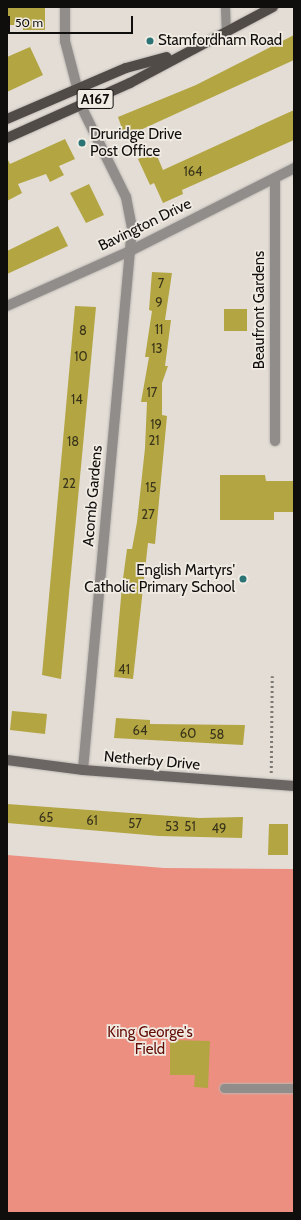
<!DOCTYPE html>
<style>
body{margin:0}
#map{position:relative;width:301px;height:1220px;overflow:hidden;background:#e3ddd6;font-family:Cabin,sans-serif}
div>[style]{position:absolute}
.green>*{inset:0;background:#ec8f80}
.building>*{inset:0;background:#b3a542}
.path>*{height:2.5px;margin-top:-1.25px;transform-origin:0;background:repeating-linear-gradient(90deg,#7c7874 0 2px,transparent 0 5px)}
.roads{filter:drop-shadow(0 0 1px #bdb8b2) drop-shadow(0 0 1px #bdb8b2)}
.lane>*{height:9px;margin:-4.5px;padding:0 4.5px;transform-origin:4.5px;border-radius:4.5px;background:#918d8b}
.street>*{height:10px;margin:-5px;padding:0 5px;transform-origin:5px;border-radius:5px;background:#918d8b}
.secondary>*{height:10px;margin:-5px;padding:0 5px;transform-origin:5px;border-radius:5px;background:#6b6663}
.primary>*{height:10px;margin:-5px;padding:0 5px;transform-origin:5px;border-radius:5px;background:#514b48}
.dots>*{width:11px;height:11px;translate:-50% -50%;box-sizing:border-box;border:2px solid #f0ebe3;border-radius:50%}
span{translate:-50% -50%;white-space:nowrap;text-align:center;line-height:1.15;-webkit-text-stroke:3.5px #f0ebe3;paint-order:stroke}
.number-label{font-size:13px;color:#39341a}
.number-label span{-webkit-text-stroke-width:0}
.shield-label span{padding:1px 3px;background:#f0ebe3;border:1px solid;border-radius:3px;-webkit-text-stroke-width:0}
.shield-label{font-size:14px;color:#100e0c;font-weight:700}
.poi-label{font-size:15px;color:#100e0c}
.left{translate:0 -50%;text-align:left}
.right{translate:-100% -50%;text-align:right}
.street-label{font-size:15px;color:#100e0c}
.park-label{font-size:15px;color:#630c05}
.frame{position:absolute;inset:0;border:8px solid #100e0c;pointer-events:none}
.scale{position:absolute;left:8px;top:16px;width:125px;height:18px;box-sizing:border-box;border:2px solid #100e0c;border-top:0;padding-left:5px;font-size:12px;line-height:14px;white-space:nowrap;color:#100e0c;-webkit-text-stroke:3px #f0ebe3;paint-order:stroke}
</style>
<div id="map">
<div class="green">
<div style="clip-path:polygon(7px 855px,164px 868px,294px 869px,294px 1213px,7px 1213px)"></div>
</div>
<div class="building">
<div style="clip-path:polygon(7px 7px,45px 7px,45px 30px,23px 30px,23px 25px,7px 25px)"></div>
<div style="clip-path:polygon(294px 35px,294px 60px,125px 137px,118px 117px,196px 85px)"></div>
<div style="clip-path:polygon(30px 47px,43px 75px,7px 92px,7px 57px)"></div>
<div style="clip-path:polygon(294px 110px,294px 140px,182px 190px,183px 194px,163px 203px,154px 183px,150px 185px,138px 159px,155px 151px,163px 170px)"></div>
<div style="clip-path:polygon(65px 139px,75px 159px,59px 166px,64px 175px,50px 182px,46px 174px,18px 184px,22px 193px,7px 201px,7px 158px,10px 164px)"></div>
<div style="clip-path:polygon(89px 184px,104px 215px,86px 223px,70px 193px)"></div>
<div style="clip-path:polygon(58px 226px,68px 246px,7px 274px,7px 251px)"></div>
<div style="clip-path:polygon(152px 272px,172px 273px,165px 320px,171px 320px,165px 366px,168px 366px,162px 383px,162px 415px,167px 416px,155px 544px,148px 543px,133px 679px,114px 677px,122px 586px,127px 549px,132px 549px,137px 522px,145px 448px,147px 402px,141px 402px,149px 357px,145px 357px,152px 311px,149px 310px)"></div>
<div style="clip-path:polygon(75px 306px,96px 307px,61px 679px,42px 675px)"></div>
<div style="clip-path:polygon(224px 309px,247px 309px,247px 331px,224px 331px)"></div>
<div style="clip-path:polygon(220px 475px,265px 475px,266px 481px,294px 481px,294px 512px,274px 512px,274px 520px,220px 520px)"></div>
<div style="clip-path:polygon(12px 711px,47px 714px,45px 734px,10px 730px)"></div>
<div style="clip-path:polygon(116px 718px,150px 720px,150px 724px,245px 725px,243px 745px,114px 738px)"></div>
<div style="clip-path:polygon(7px 804px,199px 818px,243px 817px,242px 838px,159px 836px,7px 823px)"></div>
<div style="clip-path:polygon(269px 824px,288px 824px,288px 855px,268px 855px)"></div>
<div style="clip-path:polygon(170px 1040px,210px 1041px,208px 1088px,194px 1087px,195px 1075px,170px 1075px)"></div>
</div>
<div class="path">
<div style="left:271px;top:773px;width:97px;rotate:-89.4deg"></div>
</div>
<div class="roads">
<div class="lane">
<div style="left:225px;top:7px;width:25px;rotate:88deg"></div>
<div style="left:224px;top:1088px;width:70px"></div>
</div>
<div class="street">
<div style="left:65px;top:7px;width:34px;rotate:90deg"></div>
<div style="left:65px;top:41px;width:48px;rotate:75.4deg"></div>
<div style="left:81px;top:106px;width:102px;rotate:63.7deg"></div>
<div style="left:126px;top:197px;width:32px;rotate:79deg"></div>
<div style="left:132px;top:228px;width:544px;rotate:95.17deg"></div>
<div style="left:275px;top:178px;width:263px;rotate:90deg"></div>
<div style="left:7px;top:306px;width:137px;rotate:-24.1deg"></div>
<div style="left:132px;top:250px;width:182px;rotate:-26.8deg"></div>
</div>
<div class="secondary">
<div style="left:7px;top:760px;width:77px;rotate:7.5deg"></div>
<div style="left:83px;top:770px;width:212px;rotate:4.3deg"></div>
</div>
<div class="primary">
<div style="left:7px;top:119px;width:129px;rotate:-23.2deg"></div>
<div style="left:126px;top:68px;width:42px;rotate:-15deg"></div>
<div style="left:7px;top:138px;width:135px;rotate:-24.1deg"></div>
<div style="left:130px;top:83px;width:162px;rotate:-28deg"></div>
</div>
</div>
<div class="dots">
<div style="left:150px;top:41px;background:#2a7476"></div>
<div style="left:82px;top:143px;background:#2a7476"></div>
<div style="left:243px;top:579px;background:#2a7476"></div>
</div>
<div class="number-label">
<span style="left:193px;top:171px">164</span>
<span style="left:161px;top:283px">7</span>
<span style="left:159px;top:302px">9</span>
<span style="left:159px;top:329px">11</span>
<span style="left:83px;top:330px">8</span>
<span style="left:157px;top:348px">13</span>
<span style="left:81px;top:356px">10</span>
<span style="left:152px;top:392px">17</span>
<span style="left:77px;top:399px">14</span>
<span style="left:156px;top:424px">19</span>
<span style="left:154px;top:440px">21</span>
<span style="left:73px;top:441px">18</span>
<span style="left:69px;top:483px">22</span>
<span style="left:151px;top:487px">15</span>
<span style="left:148px;top:514px">27</span>
<span style="left:124px;top:669px">41</span>
<span style="left:140px;top:730px">64</span>
<span style="left:188px;top:733px">60</span>
<span style="left:217px;top:734px">58</span>
<span style="left:46px;top:817px">65</span>
<span style="left:92px;top:820px">61</span>
<span style="left:135px;top:823px">57</span>
<span style="left:172px;top:826px">53</span>
<span style="left:190px;top:826px">51</span>
<span style="left:219px;top:828px">49</span>
</div>
<div class="shield-label">
<span style="left:95px;top:99px">A167</span>
</div>
<div class="poi-label">
<span class="left" style="left:158px;top:41px">Stamfordham Road</span>
<span class="left" style="left:90px;top:143px">Druridge Drive<br>Post Office</span>
<span class="right" style="left:235px;top:579px">English Martyrs'<br>Catholic Primary School</span>
</div>
<div class="street-label">
<span style="left:145px;top:225px;rotate:-26deg">Bavington Drive</span>
<span style="left:260px;top:310px;rotate:-90deg">Beaufront Gardens</span>
<span style="left:93px;top:496px;rotate:-85deg">Acomb Gardens</span>
<span style="left:152px;top:761px;rotate:5deg">Netherby Drive</span>
</div>
<div class="park-label">
<span style="left:150px;top:1041px">King George's<br>Field</span>
</div>
<div class="frame"></div>
<div class="scale">50 m</div>
</div>
